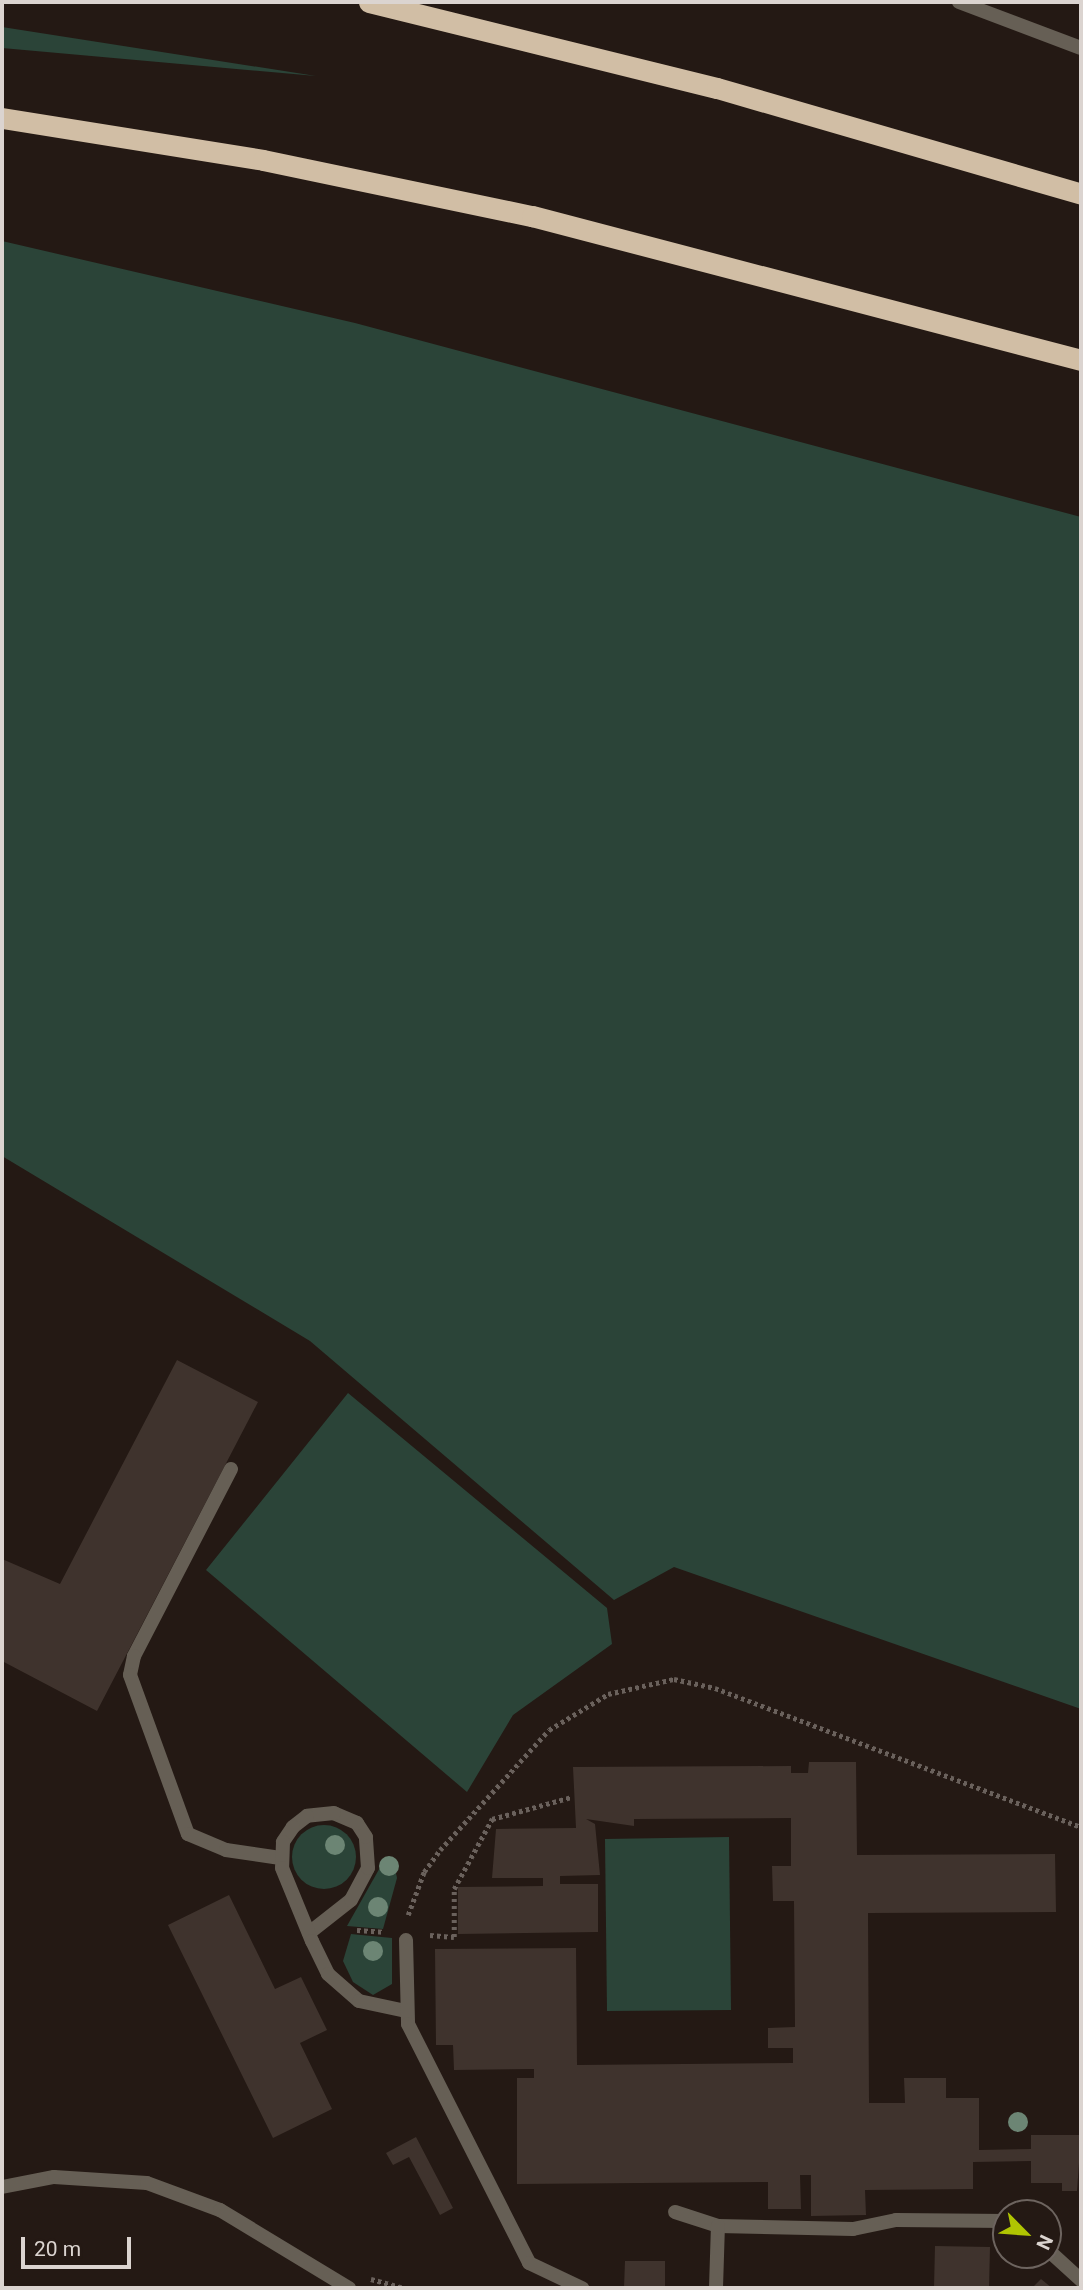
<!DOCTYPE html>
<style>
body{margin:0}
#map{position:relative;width:1083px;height:2290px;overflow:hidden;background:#241914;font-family:Roboto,sans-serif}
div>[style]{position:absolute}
.green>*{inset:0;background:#2b4438}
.round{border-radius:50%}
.building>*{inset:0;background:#3f332d}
.path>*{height:4.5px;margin-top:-2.25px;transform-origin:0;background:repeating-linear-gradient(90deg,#6a615c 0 3.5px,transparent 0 7px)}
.service>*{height:14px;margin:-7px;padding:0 7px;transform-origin:7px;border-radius:7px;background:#665f55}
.motorway>*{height:21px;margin:-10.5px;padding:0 10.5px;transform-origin:10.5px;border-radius:10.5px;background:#d1bea5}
.trees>*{width:20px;height:20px;margin:-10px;border-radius:50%;background:#6c8574}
span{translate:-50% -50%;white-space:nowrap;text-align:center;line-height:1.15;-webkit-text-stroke:5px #241914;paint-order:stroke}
.frame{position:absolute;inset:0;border:4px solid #dbd4d0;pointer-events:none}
.north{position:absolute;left:992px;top:2199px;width:70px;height:70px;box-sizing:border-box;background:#241914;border:2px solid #6d645f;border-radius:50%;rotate:115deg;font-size:19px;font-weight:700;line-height:28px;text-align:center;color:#dbd4d0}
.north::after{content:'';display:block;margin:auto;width:24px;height:32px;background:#b0c502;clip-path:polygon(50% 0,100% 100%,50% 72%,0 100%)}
.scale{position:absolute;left:21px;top:2237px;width:110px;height:32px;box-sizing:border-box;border:4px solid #dbd4d0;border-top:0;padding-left:9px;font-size:21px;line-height:24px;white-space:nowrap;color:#dbd4d0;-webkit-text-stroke:5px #241914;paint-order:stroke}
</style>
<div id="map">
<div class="green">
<div style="clip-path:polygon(2px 27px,316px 76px,2px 48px)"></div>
<div style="clip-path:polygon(2px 241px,355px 323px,1081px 517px,1081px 1709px,674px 1567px,614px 1600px,310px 1341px,2px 1156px)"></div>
<div style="clip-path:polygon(348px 1393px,607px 1608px,612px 1644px,513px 1715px,467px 1792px,206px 1570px)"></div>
<div class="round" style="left:292px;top:1825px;width:64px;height:64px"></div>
<div style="clip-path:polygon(729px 1837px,731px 2010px,607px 2011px,605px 1839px)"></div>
<div style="clip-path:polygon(394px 1863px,397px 1878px,383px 1929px,347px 1926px,382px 1864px)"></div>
<div style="clip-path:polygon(351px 1934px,392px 1938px,392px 1984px,373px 1995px,353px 1982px,343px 1961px)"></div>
</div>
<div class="building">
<div style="clip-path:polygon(177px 1360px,258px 1402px,97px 1711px,2px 1661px,2px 1559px,60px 1584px)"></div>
<div style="clip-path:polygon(809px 1762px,856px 1762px,857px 1855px,1055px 1854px,1056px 1912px,868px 1913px,869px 2103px,905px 2103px,904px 2078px,946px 2078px,946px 2098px,979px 2098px,979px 2150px,1031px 2149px,1031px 2135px,1081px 2135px,1077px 2191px,1062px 2191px,1062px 2183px,1031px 2183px,1031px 2161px,973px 2162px,973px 2189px,865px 2190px,866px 2215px,811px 2216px,811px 2175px,800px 2175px,801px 2209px,768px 2209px,768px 2182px,517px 2184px,517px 2078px,534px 2078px,534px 2069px,454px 2070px,453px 2045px,436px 2045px,435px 1949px,576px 1948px,577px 2065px,793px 2063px,793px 2048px,768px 2048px,768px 2028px,795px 2027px,794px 1901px,773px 1901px,772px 1866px,791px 1866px,791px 1818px,634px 1819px,634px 1826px,586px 1819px,595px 1824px,600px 1875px,560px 1876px,560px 1884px,598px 1884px,598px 1932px,458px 1934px,458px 1887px,543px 1886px,543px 1878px,492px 1878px,496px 1829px,576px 1828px,573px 1767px,791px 1766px,791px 1773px,808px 1773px)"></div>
<div style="clip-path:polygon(229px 1895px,275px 1989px,301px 1977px,327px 2030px,300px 2043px,332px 2109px,273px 2138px,168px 1925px)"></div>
<div style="clip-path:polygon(416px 2137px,453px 2208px,440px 2215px,409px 2157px,393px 2165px,386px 2153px)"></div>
<div style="clip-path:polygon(935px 2246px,990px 2247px,989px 2288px,934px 2288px)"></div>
<div style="clip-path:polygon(625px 2261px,665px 2261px,665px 2288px,624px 2288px)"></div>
<div style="clip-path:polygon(1041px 2279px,1052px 2288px,1032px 2288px)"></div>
</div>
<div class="path">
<div style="left:408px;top:1915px;width:46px;rotate:-69.6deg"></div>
<div style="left:424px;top:1872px;width:27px;rotate:-54deg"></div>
<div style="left:440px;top:1850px;width:162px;rotate:-47.8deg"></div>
<div style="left:549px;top:1730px;width:69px;rotate:-31.4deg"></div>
<div style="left:608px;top:1694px;width:68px;rotate:-12.8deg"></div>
<div style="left:674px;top:1679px;width:42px;rotate:12.4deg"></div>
<div style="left:715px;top:1688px;width:392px;rotate:20.8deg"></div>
<div style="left:357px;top:1930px;width:26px;rotate:4deg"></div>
<div style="left:430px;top:1935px;width:24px;rotate:5deg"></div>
<div style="left:454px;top:1937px;width:48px;rotate:-90deg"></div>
<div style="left:454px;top:1889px;width:80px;rotate:-61.5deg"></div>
<div style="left:492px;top:1819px;width:83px;rotate:-15.4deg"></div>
<div style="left:371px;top:2279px;width:35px;rotate:15deg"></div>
</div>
<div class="service">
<div style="left:959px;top:2px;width:130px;rotate:20.7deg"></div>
<div style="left:231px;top:1469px;width:211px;rotate:117.4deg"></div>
<div style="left:134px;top:1656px;width:19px;rotate:102deg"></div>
<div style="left:130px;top:1675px;width:169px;rotate:70deg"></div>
<div style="left:188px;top:1834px;width:41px;rotate:22.8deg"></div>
<div style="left:226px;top:1850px;width:55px;rotate:8.4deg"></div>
<div style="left:309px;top:1933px;width:53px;rotate:-38.2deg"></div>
<div style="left:351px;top:1900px;width:36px;rotate:-62deg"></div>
<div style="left:368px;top:1868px;width:31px;rotate:-94deg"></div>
<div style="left:366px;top:1837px;width:17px;rotate:-123deg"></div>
<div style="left:357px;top:1823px;width:25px;rotate:-157deg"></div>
<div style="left:334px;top:1813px;width:27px;rotate:174deg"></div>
<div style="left:307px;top:1816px;width:18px;rotate:142deg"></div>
<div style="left:293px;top:1827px;width:18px;rotate:124deg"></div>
<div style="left:283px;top:1842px;width:26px;rotate:92deg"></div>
<div style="left:282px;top:1868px;width:79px;rotate:67.7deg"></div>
<div style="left:312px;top:1941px;width:37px;rotate:64deg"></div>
<div style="left:328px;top:1974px;width:41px;rotate:41.1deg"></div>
<div style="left:359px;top:2001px;width:48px;rotate:12deg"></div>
<div style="left:406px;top:1940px;width:84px;rotate:88.6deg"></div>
<div style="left:408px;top:2024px;width:268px;rotate:63.1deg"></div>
<div style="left:529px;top:2263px;width:59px;rotate:25.3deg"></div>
<div style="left:2px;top:2187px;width:53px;rotate:-10.9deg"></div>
<div style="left:54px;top:2177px;width:93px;rotate:3.7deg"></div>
<div style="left:147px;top:2183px;width:78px;rotate:20.3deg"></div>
<div style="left:220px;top:2210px;width:151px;rotate:31.2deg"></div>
<div style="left:675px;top:2212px;width:45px;rotate:18deg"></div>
<div style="left:718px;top:2226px;width:135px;rotate:1.3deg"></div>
<div style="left:853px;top:2229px;width:44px;rotate:-11.8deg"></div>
<div style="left:896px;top:2220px;width:110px;rotate:0.5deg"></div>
<div style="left:1048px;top:2250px;width:45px;rotate:42.3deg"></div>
<div style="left:716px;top:2288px;width:62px;rotate:-88.2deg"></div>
</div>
<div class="motorway">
<div style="left:369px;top:2px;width:358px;rotate:13.9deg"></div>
<div style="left:717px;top:88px;width:379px;rotate:16.2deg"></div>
<div style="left:2px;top:118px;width:264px;rotate:9.1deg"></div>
<div style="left:263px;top:160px;width:275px;rotate:11.8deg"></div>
<div style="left:532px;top:216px;width:568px;rotate:14.7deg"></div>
</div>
<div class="trees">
<div style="left:335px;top:1845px"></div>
<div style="left:389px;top:1866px"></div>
<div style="left:378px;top:1907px"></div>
<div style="left:373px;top:1951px"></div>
<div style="left:1018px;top:2122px"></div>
</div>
<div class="frame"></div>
<div class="north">N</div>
<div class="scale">20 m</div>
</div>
